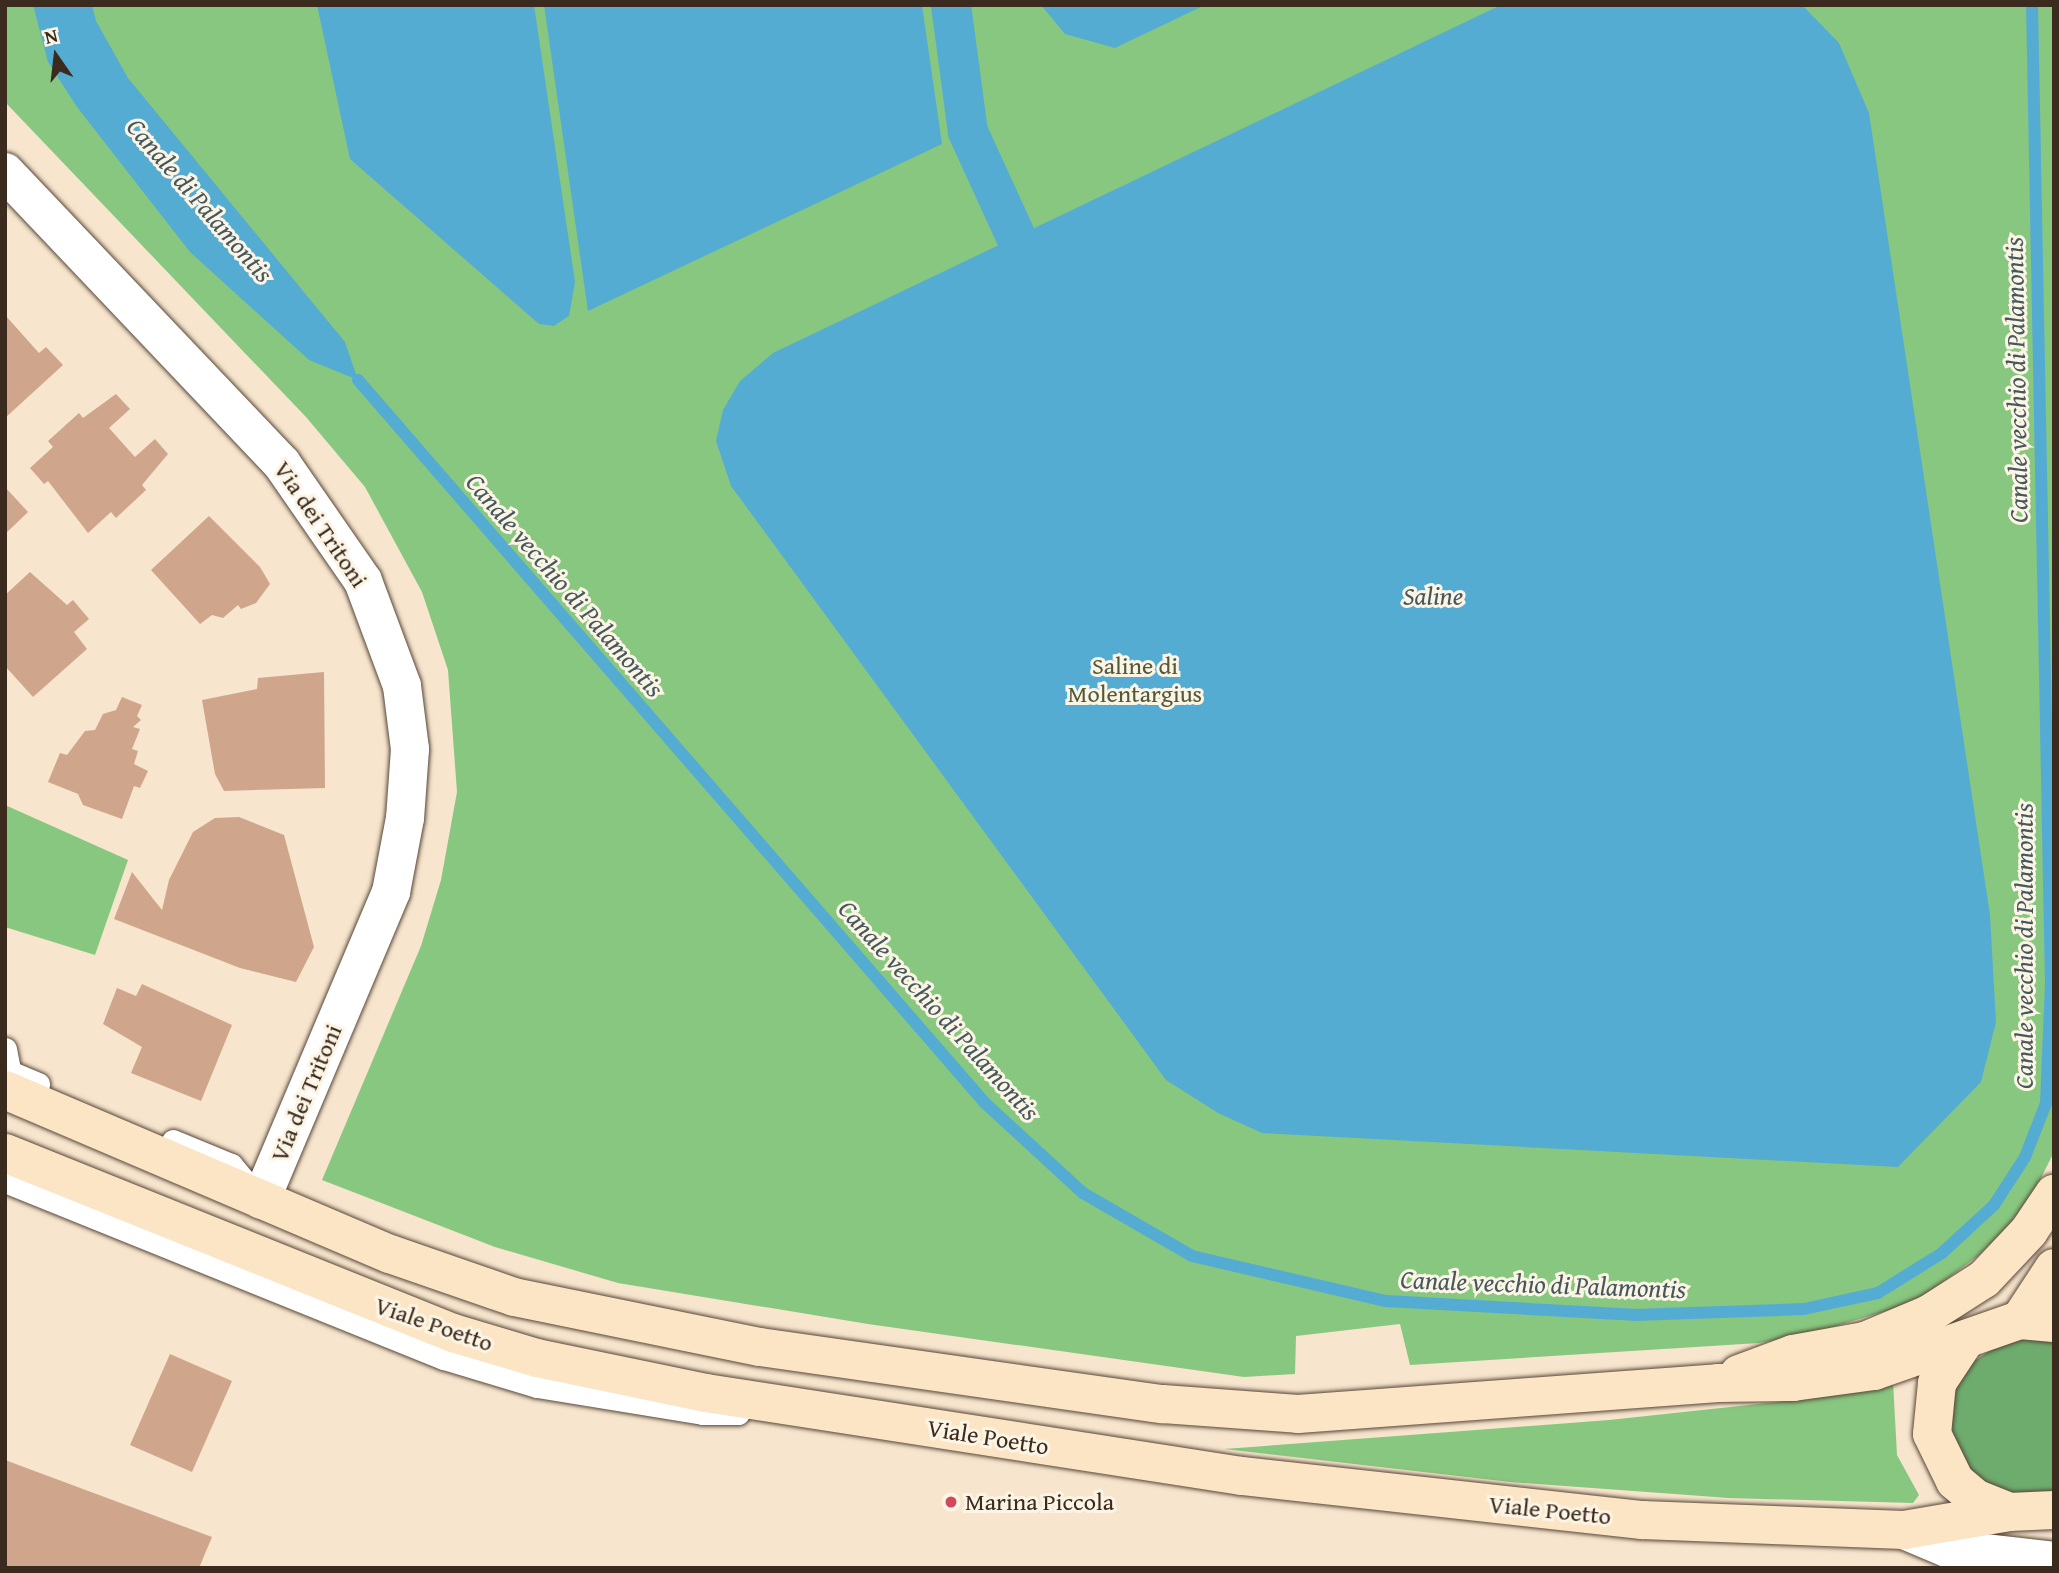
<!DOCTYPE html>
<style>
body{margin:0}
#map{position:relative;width:2059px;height:1573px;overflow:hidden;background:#f7e5cd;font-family:"Gentium Book Plus",serif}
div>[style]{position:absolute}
.green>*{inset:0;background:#88c77f}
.forest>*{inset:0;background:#6eac6e}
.water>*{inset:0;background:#55acd2}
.stream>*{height:12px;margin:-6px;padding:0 6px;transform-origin:6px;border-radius:6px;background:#55acd2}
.canal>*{height:40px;margin:-20px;padding:0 20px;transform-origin:20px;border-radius:20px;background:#55acd2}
.building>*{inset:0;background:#cfa68c}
.roads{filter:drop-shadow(0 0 2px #574638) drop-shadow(0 0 2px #574638)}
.service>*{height:23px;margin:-11.5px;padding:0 11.5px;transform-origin:11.5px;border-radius:11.5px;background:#fff}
.minor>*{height:38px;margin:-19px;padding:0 19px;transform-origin:19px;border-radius:19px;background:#fff}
.secondary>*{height:38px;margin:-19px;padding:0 19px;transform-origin:19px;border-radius:19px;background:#fce5c4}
.dots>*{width:19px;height:19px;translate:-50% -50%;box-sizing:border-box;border:4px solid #fcf5e5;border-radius:50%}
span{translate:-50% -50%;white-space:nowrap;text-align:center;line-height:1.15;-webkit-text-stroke:6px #fcf5e5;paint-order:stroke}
.street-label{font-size:24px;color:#3b2a1e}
.park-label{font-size:24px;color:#52593b}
.poi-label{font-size:24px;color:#3b2a1e}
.left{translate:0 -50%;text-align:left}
.water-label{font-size:26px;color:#44585d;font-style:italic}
.frame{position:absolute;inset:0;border:7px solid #3b2a1e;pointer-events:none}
.north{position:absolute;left:21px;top:21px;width:70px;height:70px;-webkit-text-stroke:5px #fcf5e5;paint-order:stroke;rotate:346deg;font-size:19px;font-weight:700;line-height:28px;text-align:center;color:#3b2a1e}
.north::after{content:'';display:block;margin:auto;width:24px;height:32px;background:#3b2a1e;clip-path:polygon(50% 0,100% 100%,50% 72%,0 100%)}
</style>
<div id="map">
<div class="green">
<div style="clip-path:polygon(5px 5px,2054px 5px,2054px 1152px,2037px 1186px,2009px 1226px,1979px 1255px,1916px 1302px,1806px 1335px,1759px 1343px,1410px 1365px,1400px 1324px,1296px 1336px,1295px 1374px,1244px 1377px,868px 1324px,618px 1283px,495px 1247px,322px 1180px,421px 946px,441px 880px,457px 792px,448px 670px,422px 592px,365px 487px,306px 417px,5px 102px)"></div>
<div style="clip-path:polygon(5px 805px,128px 860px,95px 955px,5px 927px)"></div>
<div style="clip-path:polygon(1893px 1381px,1897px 1455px,1919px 1495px,1913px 1503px,1729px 1498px,1510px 1482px,1224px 1449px,1609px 1420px,1777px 1402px)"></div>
</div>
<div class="forest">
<div style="clip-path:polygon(2024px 1338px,2054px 1342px,2054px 1493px,2024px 1497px,2000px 1492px,1978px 1479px,1962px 1460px,1953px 1437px,1950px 1409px,1958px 1383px,1974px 1361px,1998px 1345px)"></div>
</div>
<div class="water">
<div style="clip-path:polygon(33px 5px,92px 5px,96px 21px,128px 78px,345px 342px,358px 380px,309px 360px,190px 252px,77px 107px,48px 62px)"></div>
<div style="clip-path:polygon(317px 5px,534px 5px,575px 282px,569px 316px,554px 326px,539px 324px,350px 159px)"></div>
<div style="clip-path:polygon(544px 5px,922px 5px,942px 144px,588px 311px)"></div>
<div style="clip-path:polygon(1041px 5px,1205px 5px,1115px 48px,1065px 34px)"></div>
<div style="clip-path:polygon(1501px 5px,1802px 5px,1839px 43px,1869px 113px,1990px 915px,1996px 1022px,1981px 1082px,1898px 1167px,1262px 1133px,1218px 1113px,1166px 1080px,731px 486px,716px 441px,723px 410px,740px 381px,773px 353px)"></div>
</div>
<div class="stream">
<div style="left:358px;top:380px;width:957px;rotate:49.07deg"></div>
<div style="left:985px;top:1103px;width:133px;rotate:42.6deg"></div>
<div style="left:1083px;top:1193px;width:126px;rotate:30deg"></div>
<div style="left:1192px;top:1256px;width:199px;rotate:13.1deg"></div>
<div style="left:1386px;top:1301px;width:248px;rotate:3.2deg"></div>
<div style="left:1634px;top:1315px;width:170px;rotate:-2deg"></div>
<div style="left:1804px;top:1309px;width:76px;rotate:-12.2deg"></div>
<div style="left:1878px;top:1293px;width:75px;rotate:-32deg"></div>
<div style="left:1942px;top:1253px;width:71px;rotate:-42.7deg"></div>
<div style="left:1994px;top:1205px;width:57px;rotate:-57.1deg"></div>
<div style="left:2025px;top:1157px;width:58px;rotate:-68.7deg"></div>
<div style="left:2046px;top:1103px;width:118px;rotate:-87.6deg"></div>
<div style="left:2051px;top:985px;width:980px;rotate:-91.11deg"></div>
</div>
<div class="canal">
<div style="left:951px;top:5px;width:128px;rotate:82.4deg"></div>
<div style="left:968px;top:132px;width:115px;rotate:65.4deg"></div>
</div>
<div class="building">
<div style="clip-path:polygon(5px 315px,39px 353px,46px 347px,63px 365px,5px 418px)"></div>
<div style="clip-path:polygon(116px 394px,130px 409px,109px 428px,135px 457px,155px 439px,168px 454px,142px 485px,146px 490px,116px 518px,111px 512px,88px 533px,48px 481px,44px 484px,30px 468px,53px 447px,48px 441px,79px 413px,83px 418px)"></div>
<div style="clip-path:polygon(5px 487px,28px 512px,5px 534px)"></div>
<div style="clip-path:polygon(209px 516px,260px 567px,270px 584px,256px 603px,241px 609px,238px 605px,223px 618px,212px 615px,200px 624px,151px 570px)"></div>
<div style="clip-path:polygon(30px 572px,67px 605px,73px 600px,89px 619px,74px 632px,87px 649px,33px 697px,5px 666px,5px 595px)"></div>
<div style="clip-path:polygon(324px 672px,325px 788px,224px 791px,215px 774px,202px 700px,257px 689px,258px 678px)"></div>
<div style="clip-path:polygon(122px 697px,142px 705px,137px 716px,141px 720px,133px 727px,140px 729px,132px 749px,138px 751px,134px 764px,148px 771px,140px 788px,134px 786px,122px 819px,83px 805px,78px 794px,48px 782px,60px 753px,67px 755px,85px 731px,95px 730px,103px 714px,116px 710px)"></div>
<div style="clip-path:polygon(239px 817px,284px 835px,314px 947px,296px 982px,240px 968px,114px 919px,132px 872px,162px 910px,169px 880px,193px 832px,215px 818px)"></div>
<div style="clip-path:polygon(142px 984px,232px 1025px,201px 1101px,131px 1073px,142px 1047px,103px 1024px,117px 988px,136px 996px)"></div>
<div style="clip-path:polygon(170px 1354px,232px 1381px,192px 1472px,130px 1445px)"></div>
<div style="clip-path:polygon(5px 1460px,212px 1537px,199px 1568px,5px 1568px)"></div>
</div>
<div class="roads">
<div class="service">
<div style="left:5px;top:1049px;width:36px;rotate:79deg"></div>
<div style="left:5px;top:1070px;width:36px;rotate:23deg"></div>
<div style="left:173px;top:1141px;width:63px;rotate:22.5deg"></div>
<div style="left:231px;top:1165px;width:33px;rotate:50deg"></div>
<div style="left:5px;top:1181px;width:473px;rotate:22deg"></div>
<div style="left:444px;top:1358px;width:97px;rotate:16.8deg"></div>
<div style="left:537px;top:1386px;width:168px;rotate:9.2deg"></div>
<div style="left:703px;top:1413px;width:35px"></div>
</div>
<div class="minor">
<div style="left:5px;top:172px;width:402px;rotate:46.5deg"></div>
<div style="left:282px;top:464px;width:142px;rotate:55.3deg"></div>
<div style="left:363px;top:581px;width:112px;rotate:69.6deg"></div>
<div style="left:402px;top:686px;width:64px;rotate:82.8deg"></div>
<div style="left:410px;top:749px;width:69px;rotate:94.1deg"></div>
<div style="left:405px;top:818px;width:75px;rotate:100.7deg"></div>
<div style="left:391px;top:892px;width:334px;rotate:112.9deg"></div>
<div style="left:1904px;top:1530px;width:49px;rotate:22.9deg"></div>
<div style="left:1949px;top:1549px;width:106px;rotate:6.5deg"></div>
</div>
<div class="secondary">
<div style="left:5px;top:1090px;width:418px;rotate:23.1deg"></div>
<div style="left:390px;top:1254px;width:131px;rotate:19.1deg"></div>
<div style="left:514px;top:1297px;width:251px;rotate:11.5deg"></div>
<div style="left:760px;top:1347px;width:407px;rotate:8.1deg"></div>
<div style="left:1163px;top:1404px;width:135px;rotate:4.2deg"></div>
<div style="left:1298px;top:1414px;width:421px;rotate:-4.2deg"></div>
<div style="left:1718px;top:1383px;width:75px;rotate:-0.8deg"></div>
<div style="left:1793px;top:1382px;width:82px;rotate:-7.7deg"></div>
<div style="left:1874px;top:1371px;width:155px;rotate:-19.3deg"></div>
<div style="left:2020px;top:1320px;width:34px;rotate:5deg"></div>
<div style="left:5px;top:1153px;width:483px;rotate:21.9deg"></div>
<div style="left:453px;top:1333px;width:88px;rotate:16.6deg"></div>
<div style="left:537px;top:1358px;width:173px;rotate:11.7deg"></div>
<div style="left:706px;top:1393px;width:542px;rotate:8.8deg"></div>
<div style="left:1242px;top:1476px;width:402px;rotate:6.3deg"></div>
<div style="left:1642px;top:1520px;width:262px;rotate:2.2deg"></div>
<div style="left:1904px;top:1530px;width:107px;rotate:-9.7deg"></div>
<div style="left:2009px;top:1512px;width:45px;rotate:-2.5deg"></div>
<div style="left:2020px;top:1320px;width:62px;rotate:-56.8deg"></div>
<div style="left:1964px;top:1342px;width:49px;rotate:123.4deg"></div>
<div style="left:1937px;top:1383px;width:51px;rotate:95.6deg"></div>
<div style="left:1932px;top:1434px;width:52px;rotate:63.9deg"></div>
<div style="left:1955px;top:1481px;width:26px;rotate:40deg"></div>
<div style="left:1975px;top:1498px;width:37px;rotate:22deg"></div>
<div style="left:1739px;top:1374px;width:58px;rotate:-20.3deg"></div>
<div style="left:1793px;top:1354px;width:73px;rotate:-10.2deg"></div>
<div style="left:1865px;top:1341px;width:69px;rotate:-22.9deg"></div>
<div style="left:1929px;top:1314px;width:65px;rotate:-32.5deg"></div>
<div style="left:1984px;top:1279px;width:66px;rotate:-46.8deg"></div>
<div style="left:2029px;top:1231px;width:45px;rotate:-56deg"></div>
</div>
</div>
<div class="dots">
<div style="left:951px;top:1502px;background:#d1495b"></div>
</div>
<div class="street-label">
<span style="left:321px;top:524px;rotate:56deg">Via dei Tritoni</span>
<span style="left:306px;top:1093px;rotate:-67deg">Via dei Tritoni</span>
<span style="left:434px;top:1324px;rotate:19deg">Viale Poetto</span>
<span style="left:988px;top:1437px;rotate:9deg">Viale Poetto</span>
<span style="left:1550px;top:1510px;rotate:6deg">Viale Poetto</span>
</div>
<div class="park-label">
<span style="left:1135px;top:680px">Saline di<br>Molentargius</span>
</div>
<div class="poi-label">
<span class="left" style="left:965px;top:1502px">Marina Piccola</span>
</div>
<div class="water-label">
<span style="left:200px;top:200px;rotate:49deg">Canale di Palamontis</span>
<span style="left:2016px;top:380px;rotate:-91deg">Canale vecchio di Palamontis</span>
<span style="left:565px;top:585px;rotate:49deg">Canale vecchio di Palamontis</span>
<span style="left:1433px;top:596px">Saline</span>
<span style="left:2024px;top:946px;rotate:-90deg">Canale vecchio di Palamontis</span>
<span style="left:939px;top:1010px;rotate:48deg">Canale vecchio di Palamontis</span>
<span style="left:1543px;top:1284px;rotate:2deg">Canale vecchio di Palamontis</span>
</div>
<div class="frame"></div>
<div class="north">N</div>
</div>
